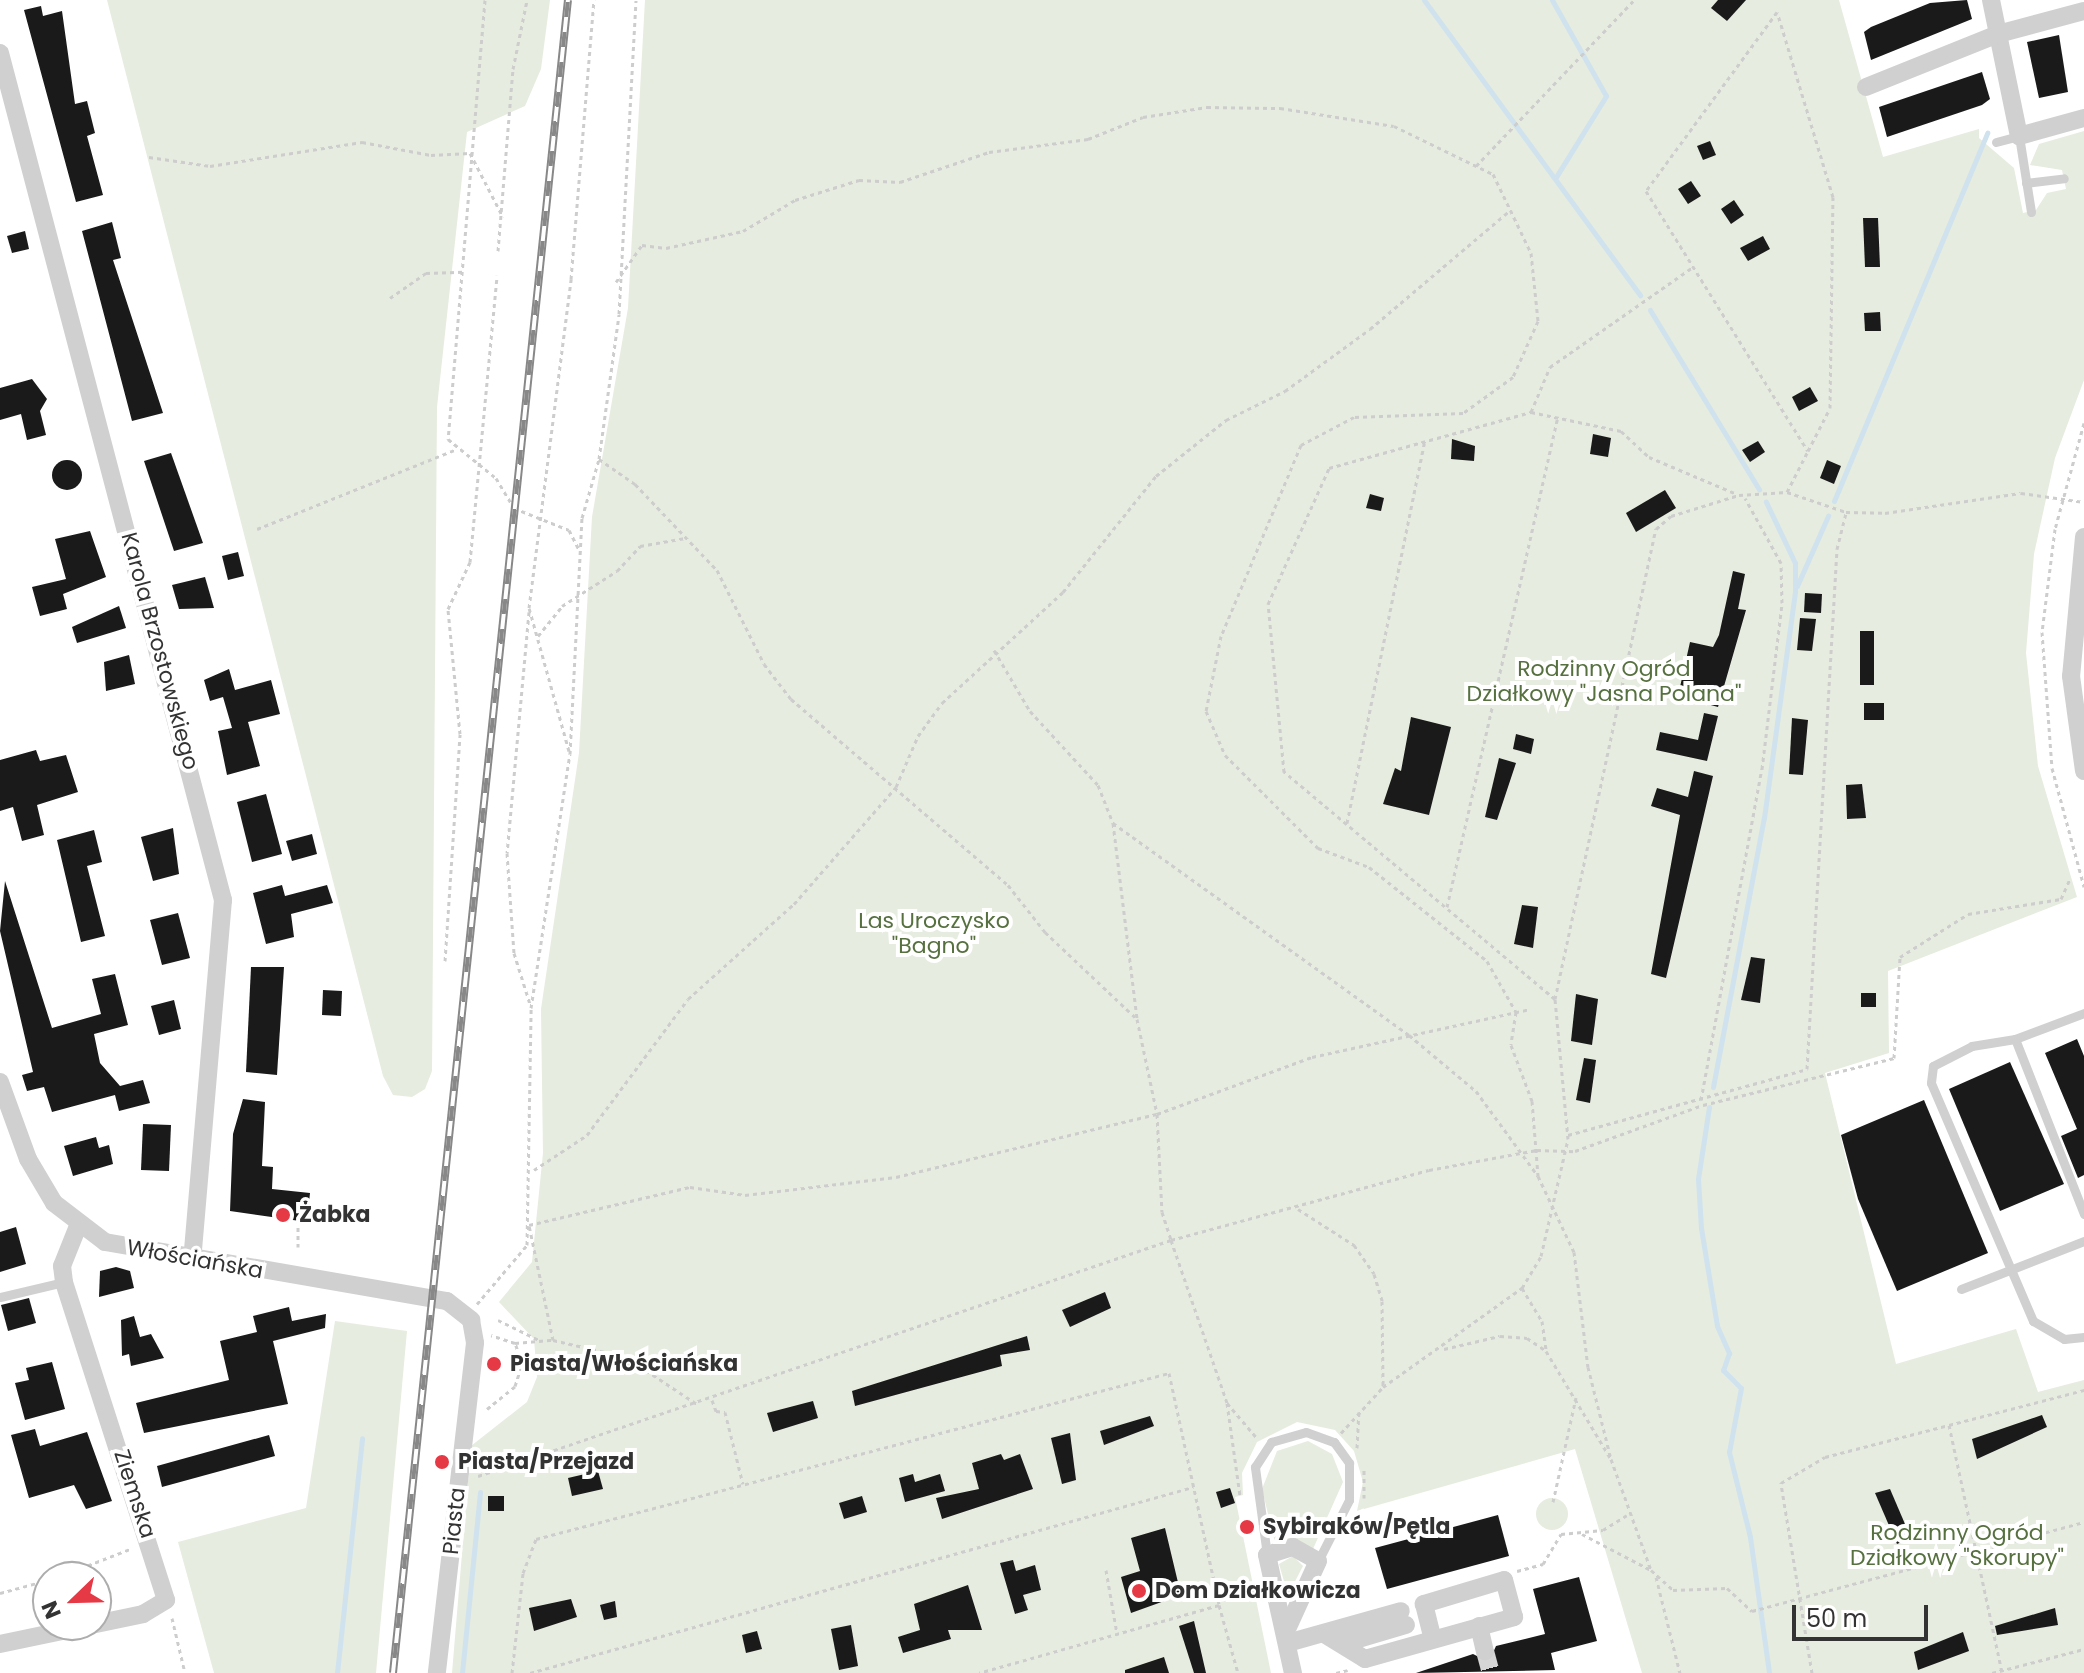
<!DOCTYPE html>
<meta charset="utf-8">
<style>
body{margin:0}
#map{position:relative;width:2084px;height:1673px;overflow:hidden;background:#fff;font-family:Poppins,sans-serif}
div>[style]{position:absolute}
.green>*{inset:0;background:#e6ecdf}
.round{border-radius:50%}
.stream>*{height:5px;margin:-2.5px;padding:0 2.5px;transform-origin:2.5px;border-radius:2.5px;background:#cfe2ee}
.building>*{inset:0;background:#1a1a1a}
.street-tunnel>*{height:18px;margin-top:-9px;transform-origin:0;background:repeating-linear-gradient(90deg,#d6d6d6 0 18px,transparent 0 27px)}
.path>*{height:3px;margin-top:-1.5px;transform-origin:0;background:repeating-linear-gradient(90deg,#cdcdcd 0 4px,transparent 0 8px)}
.lane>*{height:9px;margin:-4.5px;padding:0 4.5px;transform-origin:4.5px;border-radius:4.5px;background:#d0d0d0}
.street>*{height:18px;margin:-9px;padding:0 9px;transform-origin:9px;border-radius:9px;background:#d0d0d0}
.rail>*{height:8px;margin-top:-4px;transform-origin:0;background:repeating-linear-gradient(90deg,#fff 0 15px,#888 0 30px);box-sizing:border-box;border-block:2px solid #888}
.dots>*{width:22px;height:22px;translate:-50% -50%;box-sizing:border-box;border:4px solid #fff;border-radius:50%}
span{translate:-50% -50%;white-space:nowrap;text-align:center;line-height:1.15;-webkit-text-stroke:8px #fff;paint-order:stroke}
.street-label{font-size:22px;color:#333}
.park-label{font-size:22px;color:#56703f}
.poi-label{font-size:22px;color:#333;font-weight:700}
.left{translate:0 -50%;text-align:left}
.north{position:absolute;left:32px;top:1561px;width:80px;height:80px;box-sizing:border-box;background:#fff;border:2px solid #adadad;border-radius:50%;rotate:247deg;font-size:22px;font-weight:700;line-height:32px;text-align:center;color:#333}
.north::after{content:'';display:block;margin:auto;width:28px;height:36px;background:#e63946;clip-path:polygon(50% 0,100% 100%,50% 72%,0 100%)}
.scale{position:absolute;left:1792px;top:1605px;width:136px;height:36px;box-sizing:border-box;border:4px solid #333;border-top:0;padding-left:10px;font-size:24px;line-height:28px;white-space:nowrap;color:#333;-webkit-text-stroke:6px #fff;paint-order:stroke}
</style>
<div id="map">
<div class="green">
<div style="clip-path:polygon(107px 0,550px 0,541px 69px,525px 106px,467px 132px,437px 407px,432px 1071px,425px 1089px,412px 1097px,393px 1095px,383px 1076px)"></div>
<div style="clip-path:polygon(645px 0,1839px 0,1883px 157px,1979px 129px,1979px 138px,2014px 168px,2023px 213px,2036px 210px,2047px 193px,2066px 189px,2062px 170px,2030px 165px,2039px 144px,2084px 131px,2084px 380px,2055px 458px,2034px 554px,2026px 653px,2038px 766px,2077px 897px,1888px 971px,1889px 1053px,1825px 1073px,1896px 1364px,2016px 1329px,2038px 1392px,2084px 1380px,2084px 1673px,1642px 1673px,1575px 1449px,1357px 1511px,1363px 1482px,1354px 1451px,1335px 1430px,1297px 1422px,1257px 1442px,1242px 1473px,1243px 1495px,1235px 1497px,1271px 1673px,452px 1673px,471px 1446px,527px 1402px,537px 1377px,534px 1339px,499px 1302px,532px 1262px,543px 1153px,541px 1009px,579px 753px,592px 517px,628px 308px)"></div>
<div style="clip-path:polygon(335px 1321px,407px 1331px,376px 1673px,214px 1673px,178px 1542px,306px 1508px)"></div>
<div style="clip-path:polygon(1308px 1441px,1332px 1454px,1343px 1482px,1313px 1549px,1293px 1539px,1275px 1543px,1262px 1489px,1277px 1451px)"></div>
<div class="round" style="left:1536px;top:1498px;width:32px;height:32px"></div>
<div style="clip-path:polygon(1293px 1556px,1303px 1566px,1288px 1595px,1279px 1564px)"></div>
</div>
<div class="stream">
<div style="left:1424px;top:0;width:366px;rotate:53.8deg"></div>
<div style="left:1552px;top:0;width:110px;rotate:60.6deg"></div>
<div style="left:1606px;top:96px;width:95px;rotate:121.7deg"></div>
<div style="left:1650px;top:310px;width:210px;rotate:58.7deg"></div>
<div style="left:1834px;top:501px;width:399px;rotate:-67.4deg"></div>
<div style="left:1797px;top:586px;width:77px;rotate:-66.1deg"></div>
<div style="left:1713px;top:1087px;width:274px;rotate:-79.3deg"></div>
<div style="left:1764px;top:818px;width:229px;rotate:-82.2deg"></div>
<div style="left:1795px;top:591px;width:28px;rotate:-90deg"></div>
<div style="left:1795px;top:563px;width:68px;rotate:-115.4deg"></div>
<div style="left:1709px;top:1107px;width:73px;rotate:98.7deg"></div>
<div style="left:1698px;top:1179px;width:49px;rotate:86.5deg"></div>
<div style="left:1701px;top:1228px;width:99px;rotate:80.7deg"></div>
<div style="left:1717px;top:1326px;width:30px;rotate:66deg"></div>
<div style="left:1729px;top:1353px;width:18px;rotate:109deg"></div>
<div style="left:1723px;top:1370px;width:25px;rotate:45deg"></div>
<div style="left:1741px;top:1388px;width:65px;rotate:100.6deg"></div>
<div style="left:1729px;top:1452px;width:88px;rotate:76.1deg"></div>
<div style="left:1750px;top:1537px;width:137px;rotate:82deg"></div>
<div style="left:337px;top:1673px;width:236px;rotate:-83.9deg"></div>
<div style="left:462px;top:1673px;width:182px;rotate:-84.3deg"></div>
</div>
<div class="building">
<div style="clip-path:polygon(1718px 0,1746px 0,1727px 21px,1711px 8px)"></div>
<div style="clip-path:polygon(1967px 0,1972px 19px,1871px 60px,1864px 32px,1871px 27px,1930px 3px)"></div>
<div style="clip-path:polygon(41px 6px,43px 16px,62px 11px,75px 104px,87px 101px,95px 133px,87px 136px,103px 195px,76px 202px,24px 10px)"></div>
<div style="clip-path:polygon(2059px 35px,2068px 92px,2039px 98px,2027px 42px)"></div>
<div style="clip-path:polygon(1982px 72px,1990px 99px,1982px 105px,1887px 137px,1879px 107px)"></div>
<div style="clip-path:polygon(1710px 141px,1716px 155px,1703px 160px,1697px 146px)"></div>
<div style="clip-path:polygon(1691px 181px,1701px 196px,1688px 204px,1678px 189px)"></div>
<div style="clip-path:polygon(1734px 200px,1744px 215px,1731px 224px,1721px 209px)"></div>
<div style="clip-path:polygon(1863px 218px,1878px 218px,1880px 267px,1865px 267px)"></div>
<div style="clip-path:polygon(112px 222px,121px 258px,113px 260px,163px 413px,132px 421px,82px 231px)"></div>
<div style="clip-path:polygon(25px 231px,29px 249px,12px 253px,7px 236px)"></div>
<div style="clip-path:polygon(1763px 236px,1770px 249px,1748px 261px,1740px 248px)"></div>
<div style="clip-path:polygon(1880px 312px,1881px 331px,1865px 331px,1864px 313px)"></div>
<div style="clip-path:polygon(32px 379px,47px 399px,40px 411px,46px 435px,27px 440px,21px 414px,0 420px,0 388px)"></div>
<div style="clip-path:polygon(1810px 387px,1818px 401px,1799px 411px,1792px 397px)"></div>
<div style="clip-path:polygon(1593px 434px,1611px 438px,1608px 457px,1590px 454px)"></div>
<div style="clip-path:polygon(1452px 439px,1475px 446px,1474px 461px,1451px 459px)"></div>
<div style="clip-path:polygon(1758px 441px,1765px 452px,1750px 462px,1742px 450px)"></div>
<div style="clip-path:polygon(171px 453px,203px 543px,174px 551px,144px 461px)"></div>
<div class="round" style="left:52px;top:460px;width:30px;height:30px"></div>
<div style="clip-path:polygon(1827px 460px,1841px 466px,1834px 484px,1820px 478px)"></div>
<div style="clip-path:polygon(1665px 490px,1676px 508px,1636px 532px,1626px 513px)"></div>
<div style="clip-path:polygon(1370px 494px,1384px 498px,1381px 511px,1366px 508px)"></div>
<div style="clip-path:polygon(90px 531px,106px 577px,63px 594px,67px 609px,40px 616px,32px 587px,66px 579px,55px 539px)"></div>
<div style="clip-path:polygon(238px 552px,244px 576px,228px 580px,222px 556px)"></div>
<div style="clip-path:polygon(1733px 571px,1745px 574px,1738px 609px,1746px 610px,1718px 707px,1678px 696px,1690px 642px,1713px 647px,1719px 635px)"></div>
<div style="clip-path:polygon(205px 577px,214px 608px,179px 609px,172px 585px)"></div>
<div style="clip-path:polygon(1805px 593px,1822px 594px,1821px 613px,1804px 612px)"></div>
<div style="clip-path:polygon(119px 606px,126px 628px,77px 643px,72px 627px)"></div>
<div style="clip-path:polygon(1800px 618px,1816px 619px,1812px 651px,1797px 650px)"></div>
<div style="clip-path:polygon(1860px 631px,1874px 631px,1874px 685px,1860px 685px)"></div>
<div style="clip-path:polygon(129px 655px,135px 684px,106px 691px,104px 662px)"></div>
<div style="clip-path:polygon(229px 669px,235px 690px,271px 680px,280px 714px,248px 722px,260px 766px,227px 775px,218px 731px,232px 728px,223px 697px,210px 701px,204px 680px)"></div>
<div style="clip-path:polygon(1864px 703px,1884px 703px,1884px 720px,1864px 720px)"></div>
<div style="clip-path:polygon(1704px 713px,1718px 716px,1707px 761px,1656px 750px,1660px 732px,1698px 740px)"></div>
<div style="clip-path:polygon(1411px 717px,1451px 727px,1429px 815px,1383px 804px,1395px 768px,1401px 771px)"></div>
<div style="clip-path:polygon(1792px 718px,1808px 720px,1803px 775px,1789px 774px)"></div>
<div style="clip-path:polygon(1516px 734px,1534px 739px,1531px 754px,1513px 749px)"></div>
<div style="clip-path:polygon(36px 750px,40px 761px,66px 755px,78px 792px,37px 805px,44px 835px,22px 841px,13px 807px,0 811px,0 760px)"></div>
<div style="clip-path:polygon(1499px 758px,1516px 763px,1497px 820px,1485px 817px)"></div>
<div style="clip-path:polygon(1694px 771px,1713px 776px,1666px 978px,1651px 974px,1680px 815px,1651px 806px,1657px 788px,1688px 797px)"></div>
<div style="clip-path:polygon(1862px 784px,1866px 818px,1847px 819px,1846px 785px)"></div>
<div style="clip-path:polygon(266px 794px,282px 854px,252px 862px,237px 802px)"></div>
<div style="clip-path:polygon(173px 828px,179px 874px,153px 881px,141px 837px)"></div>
<div style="clip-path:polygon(94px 830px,102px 862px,87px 866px,105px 936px,81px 942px,57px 840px)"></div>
<div style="clip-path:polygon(312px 834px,317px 854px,292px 861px,286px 841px)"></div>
<div style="clip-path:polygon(5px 881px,52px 1028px,101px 1014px,92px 979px,115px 974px,128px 1025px,94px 1034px,100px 1063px,120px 1086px,143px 1080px,150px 1103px,119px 1111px,115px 1095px,52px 1112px,44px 1087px,27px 1091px,22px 1075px,33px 1072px,0 931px)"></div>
<div style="clip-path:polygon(282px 885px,285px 896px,327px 885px,333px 903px,291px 914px,294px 937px,266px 944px,253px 893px)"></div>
<div style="clip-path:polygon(1522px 905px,1538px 907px,1533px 948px,1514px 944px)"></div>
<div style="clip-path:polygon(178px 913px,190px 958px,162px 965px,150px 920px)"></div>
<div style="clip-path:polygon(1751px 957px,1765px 959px,1760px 1003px,1741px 1000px)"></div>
<div style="clip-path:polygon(251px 967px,284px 967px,277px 1075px,246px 1072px)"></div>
<div style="clip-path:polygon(323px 990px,342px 991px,341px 1016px,322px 1015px)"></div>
<div style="clip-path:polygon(1861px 993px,1876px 993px,1876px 1007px,1861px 1007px)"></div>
<div style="clip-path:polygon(1576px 994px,1598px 999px,1592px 1045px,1571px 1041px)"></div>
<div style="clip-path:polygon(174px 1000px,181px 1029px,159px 1035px,151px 1006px)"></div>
<div style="clip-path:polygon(2077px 1039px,2084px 1056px,2084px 1175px,2078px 1178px,2061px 1136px,2077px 1129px,2045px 1053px)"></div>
<div style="clip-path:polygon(1584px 1058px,1596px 1060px,1590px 1103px,1576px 1100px)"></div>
<div style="clip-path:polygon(2010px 1062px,2064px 1184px,2000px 1211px,1949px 1089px)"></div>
<div style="clip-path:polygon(243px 1099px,265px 1102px,262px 1166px,273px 1167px,272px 1189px,310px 1193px,307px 1222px,230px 1211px,233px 1134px)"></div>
<div style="clip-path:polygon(1924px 1100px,1988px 1253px,1897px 1291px,1858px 1199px,1841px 1135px)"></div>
<div style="clip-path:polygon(143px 1124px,171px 1125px,169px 1171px,141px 1170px)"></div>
<div style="clip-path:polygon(96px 1137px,99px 1148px,109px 1145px,113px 1164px,73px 1176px,64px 1146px)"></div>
<div style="clip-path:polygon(16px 1227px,26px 1264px,0 1272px,0 1232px)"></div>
<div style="clip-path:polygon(116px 1267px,130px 1271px,134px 1288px,99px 1297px,100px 1271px)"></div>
<div style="clip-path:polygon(1105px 1292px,1111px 1308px,1070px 1327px,1062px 1310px)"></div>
<div style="clip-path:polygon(29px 1298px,36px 1323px,8px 1331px,1px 1305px)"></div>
<div style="clip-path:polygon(289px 1307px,292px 1321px,326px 1314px,325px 1328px,273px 1341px,288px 1404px,144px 1433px,136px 1403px,229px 1380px,220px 1341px,257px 1332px,253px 1316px)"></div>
<div style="clip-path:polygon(134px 1316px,140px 1337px,151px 1334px,164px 1358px,131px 1366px,129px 1354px,122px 1356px,121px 1320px)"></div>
<div style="clip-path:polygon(1027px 1336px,1030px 1350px,1000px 1355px,1002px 1366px,855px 1406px,852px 1391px)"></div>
<div style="clip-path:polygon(52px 1362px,65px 1409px,25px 1420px,15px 1383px,29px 1380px,26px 1368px)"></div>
<div style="clip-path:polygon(813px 1401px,818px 1418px,773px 1432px,767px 1413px)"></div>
<div style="clip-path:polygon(2042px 1415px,2047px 1427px,1977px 1459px,1972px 1439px)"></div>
<div style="clip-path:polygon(1150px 1416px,1154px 1426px,1104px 1445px,1100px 1431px)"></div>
<div style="clip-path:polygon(35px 1429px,40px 1446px,87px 1432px,112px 1501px,86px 1509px,74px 1485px,29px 1498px,11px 1435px)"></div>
<div style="clip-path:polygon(1070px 1433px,1076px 1480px,1062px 1484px,1051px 1438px)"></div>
<div style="clip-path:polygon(269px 1435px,275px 1456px,162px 1487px,157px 1466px)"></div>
<div style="clip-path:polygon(1001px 1454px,1004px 1460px,1020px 1454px,1033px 1489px,942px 1519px,936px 1498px,979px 1489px,972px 1463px)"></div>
<div style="clip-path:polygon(598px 1471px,603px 1489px,572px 1496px,568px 1478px)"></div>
<div style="clip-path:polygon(913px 1474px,915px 1482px,940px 1474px,945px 1491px,905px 1502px,899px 1478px)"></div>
<div style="clip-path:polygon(1230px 1488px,1235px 1503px,1221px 1508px,1216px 1492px)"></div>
<div style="clip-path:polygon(1890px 1489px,1911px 1538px,1897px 1544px,1875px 1493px)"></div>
<div style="clip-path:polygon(488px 1496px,504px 1496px,504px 1511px,488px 1511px)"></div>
<div style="clip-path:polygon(862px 1496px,867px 1512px,844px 1519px,839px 1503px)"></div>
<div style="clip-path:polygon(1498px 1515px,1509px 1556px,1387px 1589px,1375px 1548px)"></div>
<div style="clip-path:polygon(1165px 1528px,1181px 1595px,1131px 1613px,1121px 1577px,1140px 1571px,1131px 1538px)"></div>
<div style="clip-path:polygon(1013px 1560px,1016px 1571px,1035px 1565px,1041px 1590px,1023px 1595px,1028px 1610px,1015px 1614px,1000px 1563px)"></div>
<div style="clip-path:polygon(1579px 1577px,1597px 1641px,1551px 1653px,1555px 1670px,1416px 1673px,1473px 1654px,1489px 1662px,1496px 1646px,1545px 1634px,1533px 1589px)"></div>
<div style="clip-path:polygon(968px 1585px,982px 1630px,948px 1630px,951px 1639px,903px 1653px,898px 1637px,920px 1630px,914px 1604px)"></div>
<div style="clip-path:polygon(571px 1599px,577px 1617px,534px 1631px,529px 1608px)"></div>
<div style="clip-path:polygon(615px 1601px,617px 1617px,604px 1620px,600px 1605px)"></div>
<div style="clip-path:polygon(2055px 1608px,2058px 1625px,1997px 1635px,1995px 1626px)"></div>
<div style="clip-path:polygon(1194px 1621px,1206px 1673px,1194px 1673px,1179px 1626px)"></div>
<div style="clip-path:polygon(851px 1625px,858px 1666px,839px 1670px,831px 1629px)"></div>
<div style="clip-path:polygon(757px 1631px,762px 1649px,746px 1653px,742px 1635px)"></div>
<div style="clip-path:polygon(1963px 1632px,1969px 1651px,1918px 1670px,1914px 1652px)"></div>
<div style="clip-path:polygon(1164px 1657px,1169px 1673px,1125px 1673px,1125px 1670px)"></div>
</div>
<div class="street-tunnel">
<div style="left:1485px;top:1651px;width:23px;rotate:75deg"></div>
</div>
<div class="path">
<div style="left:485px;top:0;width:441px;rotate:94.8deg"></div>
<div style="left:448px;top:439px;width:62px;rotate:39.1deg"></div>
<div style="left:496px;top:478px;width:35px;rotate:59deg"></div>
<div style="left:514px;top:508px;width:59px;rotate:21.8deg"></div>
<div style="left:569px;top:530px;width:25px;rotate:63deg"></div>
<div style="left:149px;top:157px;width:62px;rotate:8.4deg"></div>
<div style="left:210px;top:166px;width:154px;rotate:-9deg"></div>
<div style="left:362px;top:142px;width:70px;rotate:10.7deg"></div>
<div style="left:431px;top:155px;width:39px;rotate:-3deg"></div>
<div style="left:470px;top:153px;width:72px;rotate:62.7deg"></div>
<div style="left:1476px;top:166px;width:229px;rotate:-46.4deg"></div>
<div style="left:498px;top:251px;width:183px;rotate:-85.3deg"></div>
<div style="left:513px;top:69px;width:70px;rotate:-78.5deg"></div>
<div style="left:616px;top:282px;width:45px;rotate:-54.9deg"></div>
<div style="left:642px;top:245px;width:24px;rotate:7deg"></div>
<div style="left:666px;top:248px;width:79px;rotate:-12.4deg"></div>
<div style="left:743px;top:231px;width:61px;rotate:-30.8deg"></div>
<div style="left:795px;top:200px;width:67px;rotate:-17.4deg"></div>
<div style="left:859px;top:180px;width:41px;rotate:2.8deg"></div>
<div style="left:900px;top:182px;width:94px;rotate:-18.6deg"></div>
<div style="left:989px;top:152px;width:100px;rotate:-7.5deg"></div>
<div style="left:1088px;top:139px;width:59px;rotate:-21.8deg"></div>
<div style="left:1143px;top:117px;width:65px;rotate:-8.9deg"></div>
<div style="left:1207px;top:107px;width:73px;rotate:0.8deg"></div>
<div style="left:1280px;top:108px;width:115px;rotate:9deg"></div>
<div style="left:1394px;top:126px;width:110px;rotate:25.9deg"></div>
<div style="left:1493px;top:174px;width:88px;rotate:64.3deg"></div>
<div style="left:1531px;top:253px;width:68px;rotate:84.1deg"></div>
<div style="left:1538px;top:321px;width:61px;rotate:114.1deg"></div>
<div style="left:1513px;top:377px;width:62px;rotate:144.2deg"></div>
<div style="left:1463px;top:413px;width:109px;rotate:177.9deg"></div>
<div style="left:1354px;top:417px;width:60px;rotate:152.2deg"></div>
<div style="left:1301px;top:445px;width:207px;rotate:112.7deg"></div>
<div style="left:1221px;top:636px;width:76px;rotate:101.3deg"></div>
<div style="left:1206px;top:711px;width:48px;rotate:66.6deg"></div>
<div style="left:1225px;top:755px;width:132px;rotate:45deg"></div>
<div style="left:1318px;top:848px;width:54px;rotate:20.4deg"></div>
<div style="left:1369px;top:867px;width:151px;rotate:38.5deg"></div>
<div style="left:1487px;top:961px;width:59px;rotate:60.4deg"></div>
<div style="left:1516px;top:1012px;width:33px;rotate:99deg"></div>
<div style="left:1511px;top:1045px;width:60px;rotate:69.4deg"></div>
<div style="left:1532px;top:1101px;width:75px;rotate:85.4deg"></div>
<div style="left:1538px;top:1176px;width:84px;rotate:64.7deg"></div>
<div style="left:1574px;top:1252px;width:116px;rotate:83.1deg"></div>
<div style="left:1588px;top:1367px;width:95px;rotate:76deg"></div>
<div style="left:390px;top:298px;width:44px;rotate:-34.8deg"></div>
<div style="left:426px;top:273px;width:38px;rotate:-2deg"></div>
<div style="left:1531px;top:412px;width:49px;rotate:-67.1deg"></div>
<div style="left:1550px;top:367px;width:174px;rotate:-35deg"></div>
<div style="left:2084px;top:423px;width:110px;rotate:105.3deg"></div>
<div style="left:2055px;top:529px;width:104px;rotate:97.2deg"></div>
<div style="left:2042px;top:632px;width:136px;rotate:85.8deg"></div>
<div style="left:2052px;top:768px;width:123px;rotate:74.9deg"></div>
<div style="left:599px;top:459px;width:44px;rotate:34.8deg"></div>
<div style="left:635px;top:484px;width:119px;rotate:46.4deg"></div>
<div style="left:717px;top:570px;width:105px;rotate:63.4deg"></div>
<div style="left:764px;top:664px;width:44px;rotate:52.4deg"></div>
<div style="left:791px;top:699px;width:286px;rotate:40.6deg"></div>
<div style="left:1008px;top:885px;width:60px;rotate:51.8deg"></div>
<div style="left:1045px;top:932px;width:127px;rotate:43.4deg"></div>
<div style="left:1137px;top:1019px;width:97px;rotate:78.1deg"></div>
<div style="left:1157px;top:1114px;width:98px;rotate:87.1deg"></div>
<div style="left:1162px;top:1212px;width:29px;rotate:72deg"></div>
<div style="left:1171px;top:1240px;width:267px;rotate:-15.2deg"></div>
<div style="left:1429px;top:1170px;width:110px;rotate:-10.5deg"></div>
<div style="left:1537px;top:1150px;width:38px;rotate:2deg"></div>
<div style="left:1575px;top:1151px;width:136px;rotate:-19.8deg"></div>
<div style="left:1703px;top:1105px;width:197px;rotate:-13.8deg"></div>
<div style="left:1894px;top:1058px;width:101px;rotate:-86.6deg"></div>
<div style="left:1900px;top:957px;width:80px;rotate:-32.3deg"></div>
<div style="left:1968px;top:914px;width:94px;rotate:-9.2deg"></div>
<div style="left:2061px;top:899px;width:22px;rotate:-66deg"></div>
<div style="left:1787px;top:492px;width:46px;rotate:-62.9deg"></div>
<div style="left:1808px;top:451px;width:48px;rotate:-62.9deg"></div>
<div style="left:1830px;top:408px;width:211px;rotate:-89.2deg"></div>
<div style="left:1833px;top:197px;width:193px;rotate:-106.8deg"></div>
<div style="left:1777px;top:12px;width:222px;rotate:126.2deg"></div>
<div style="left:1646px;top:191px;width:306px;rotate:58.1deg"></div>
<div style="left:257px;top:529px;width:213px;rotate:-21.8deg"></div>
<div style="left:529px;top:612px;width:242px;rotate:95.2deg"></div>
<div style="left:507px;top:853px;width:100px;rotate:86deg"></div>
<div style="left:514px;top:953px;width:53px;rotate:72.6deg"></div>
<div style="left:538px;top:636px;width:38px;rotate:-51deg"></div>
<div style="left:562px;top:606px;width:65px;rotate:-32.5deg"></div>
<div style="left:617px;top:571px;width:34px;rotate:-47deg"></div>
<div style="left:640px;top:546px;width:46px;rotate:-10.1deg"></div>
<div style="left:994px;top:650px;width:71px;rotate:59.5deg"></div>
<div style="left:1030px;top:711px;width:100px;rotate:47.4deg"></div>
<div style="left:1098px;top:785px;width:41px;rotate:68.5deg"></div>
<div style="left:1113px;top:823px;width:197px;rotate:83deg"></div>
<div style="left:569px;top:751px;width:148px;rotate:-105.6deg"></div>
<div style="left:529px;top:608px;width:332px;rotate:-82.7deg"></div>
<div style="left:571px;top:279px;width:280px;rotate:-85.3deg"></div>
<div style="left:1113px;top:823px;width:364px;rotate:35.6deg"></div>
<div style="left:1409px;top:1035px;width:87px;rotate:39.9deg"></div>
<div style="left:1476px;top:1091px;width:105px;rotate:53.9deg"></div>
<div style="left:1347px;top:823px;width:390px;rotate:-78.5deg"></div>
<div style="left:1447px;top:907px;width:503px;rotate:-77.26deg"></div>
<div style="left:445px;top:961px;width:227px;rotate:-86.2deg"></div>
<div style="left:460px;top:734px;width:126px;rotate:-95.5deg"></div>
<div style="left:448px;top:609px;width:52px;rotate:-64.9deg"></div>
<div style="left:470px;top:562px;width:288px;rotate:-84.6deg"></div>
<div style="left:1555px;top:999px;width:354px;rotate:-140deg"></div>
<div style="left:1284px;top:772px;width:169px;rotate:-95.4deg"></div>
<div style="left:1268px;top:604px;width:149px;rotate:-65.8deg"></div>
<div style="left:1329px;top:468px;width:210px;rotate:-15.5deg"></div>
<div style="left:1531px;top:412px;width:92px;rotate:11.9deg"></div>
<div style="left:1621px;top:431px;width:38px;rotate:43deg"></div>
<div style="left:1649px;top:457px;width:95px;rotate:22.8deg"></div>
<div style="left:1701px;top:1100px;width:337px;rotate:-79.6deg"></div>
<div style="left:1762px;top:769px;width:167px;rotate:-83.1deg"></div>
<div style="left:1782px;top:603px;width:40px;rotate:-91.4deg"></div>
<div style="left:1781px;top:563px;width:74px;rotate:-119deg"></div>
<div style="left:1568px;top:1135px;width:248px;rotate:-15.4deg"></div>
<div style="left:1807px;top:1069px;width:521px;rotate:-86.7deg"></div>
<div style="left:1837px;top:549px;width:38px;rotate:-76deg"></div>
<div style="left:534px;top:1170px;width:64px;rotate:-33.4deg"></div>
<div style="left:587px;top:1135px;width:169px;rotate:-53.4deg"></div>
<div style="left:688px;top:999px;width:142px;rotate:-41.9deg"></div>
<div style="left:794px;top:904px;width:155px;rotate:-48.9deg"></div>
<div style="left:896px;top:787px;width:56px;rotate:-66.7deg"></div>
<div style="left:918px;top:736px;width:41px;rotate:-54deg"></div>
<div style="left:942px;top:703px;width:164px;rotate:-42.5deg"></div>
<div style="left:1063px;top:592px;width:149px;rotate:-51.3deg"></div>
<div style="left:1156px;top:476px;width:90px;rotate:-38.7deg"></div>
<div style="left:1226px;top:420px;width:66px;rotate:-26.2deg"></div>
<div style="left:1285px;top:391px;width:105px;rotate:-36.1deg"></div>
<div style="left:1370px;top:329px;width:182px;rotate:-40.3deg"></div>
<div style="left:1298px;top:1209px;width:67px;rotate:32.7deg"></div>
<div style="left:1354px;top:1245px;width:35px;rotate:55deg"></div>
<div style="left:1374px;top:1274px;width:28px;rotate:73deg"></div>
<div style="left:1382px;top:1301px;width:86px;rotate:89.3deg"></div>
<div style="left:298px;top:1247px;width:26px;rotate:-90deg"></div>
<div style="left:1522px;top:1288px;width:39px;rotate:59deg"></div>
<div style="left:1542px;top:1321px;width:30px;rotate:82deg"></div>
<div style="left:477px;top:1304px;width:77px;rotate:-49.7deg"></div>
<div style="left:527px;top:1245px;width:237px;rotate:-89deg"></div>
<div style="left:531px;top:1008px;width:257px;rotate:-81.3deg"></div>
<div style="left:570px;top:754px;width:236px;rotate:-87.1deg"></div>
<div style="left:582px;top:518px;width:61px;rotate:-73.9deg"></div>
<div style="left:599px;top:459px;width:146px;rotate:-82.1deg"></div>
<div style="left:619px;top:314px;width:314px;rotate:-86.9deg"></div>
<div style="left:498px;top:1320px;width:48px;rotate:26deg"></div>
<div style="left:553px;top:1340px;width:117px;rotate:-101.8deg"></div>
<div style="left:529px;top:1225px;width:165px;rotate:-13.3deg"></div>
<div style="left:690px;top:1187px;width:56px;rotate:8.3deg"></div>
<div style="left:745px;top:1195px;width:152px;rotate:-6.8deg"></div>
<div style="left:896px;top:1177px;width:268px;rotate:-13.6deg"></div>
<div style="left:1157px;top:1114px;width:165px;rotate:-20.2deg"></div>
<div style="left:1312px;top:1057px;width:223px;rotate:-12.4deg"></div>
<div style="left:515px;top:1343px;width:38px;rotate:-5deg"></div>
<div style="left:553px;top:1340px;width:75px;rotate:13.1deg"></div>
<div style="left:626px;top:1357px;width:85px;rotate:33.5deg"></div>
<div style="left:1444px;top:1349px;width:57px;rotate:-13.1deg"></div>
<div style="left:1500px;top:1336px;width:27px;rotate:4deg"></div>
<div style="left:1527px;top:1338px;width:23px;rotate:34deg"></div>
<div style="left:1546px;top:1351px;width:126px;rotate:59deg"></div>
<div style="left:1611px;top:1459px;width:118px;rotate:70.2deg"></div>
<div style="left:1651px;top:1570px;width:30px;rotate:42deg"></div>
<div style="left:1673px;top:1590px;width:54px;rotate:-2.1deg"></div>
<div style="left:1727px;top:1588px;width:34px;rotate:43deg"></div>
<div style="left:1752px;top:1611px;width:344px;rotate:-15deg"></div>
<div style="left:712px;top:1400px;width:12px;rotate:70deg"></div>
<div style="left:716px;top:1411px;width:9px;rotate:6deg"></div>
<div style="left:725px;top:1412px;width:74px;rotate:76deg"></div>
<div style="left:1227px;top:1403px;width:93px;rotate:82deg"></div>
<div style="left:487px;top:1409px;width:36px;rotate:-39deg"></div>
<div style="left:515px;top:1386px;width:23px;rotate:-72deg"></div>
<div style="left:522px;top:1364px;width:22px;rotate:-108deg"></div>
<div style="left:515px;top:1343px;width:25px;rotate:-162deg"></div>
<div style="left:1949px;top:1425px;width:254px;rotate:77.9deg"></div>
<div style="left:1341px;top:1433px;width:62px;rotate:-47.6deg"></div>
<div style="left:1383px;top:1387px;width:171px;rotate:-35.5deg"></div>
<div style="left:1522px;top:1288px;width:37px;rotate:-59deg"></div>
<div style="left:1541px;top:1256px;width:120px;rotate:-77deg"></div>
<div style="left:1568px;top:1139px;width:141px;rotate:-95.3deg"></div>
<div style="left:1555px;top:999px;width:481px;rotate:-77.9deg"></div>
<div style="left:1656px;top:529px;width:20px;rotate:-41deg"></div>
<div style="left:1671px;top:516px;width:71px;rotate:-17.2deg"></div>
<div style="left:1739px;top:495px;width:48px;rotate:-3.6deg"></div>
<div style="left:1787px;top:492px;width:62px;rotate:18.7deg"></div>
<div style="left:1846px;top:512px;width:39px;rotate:1deg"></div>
<div style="left:1885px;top:513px;width:137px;rotate:-8.4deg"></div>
<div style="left:2021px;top:493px;width:64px;rotate:8.1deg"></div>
<div style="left:1357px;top:1448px;width:36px;rotate:-87deg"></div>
<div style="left:478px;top:1476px;width:732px;rotate:-18.81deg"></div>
<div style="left:1171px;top:1240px;width:172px;rotate:71deg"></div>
<div style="left:1227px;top:1403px;width:46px;rotate:49.4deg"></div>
<div style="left:1364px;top:1498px;width:28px;rotate:-90deg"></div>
<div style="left:1553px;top:1502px;width:107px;rotate:-77.6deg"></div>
<div style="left:1354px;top:1526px;width:33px;rotate:20deg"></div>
<div style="left:1582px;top:1534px;width:78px;rotate:27.6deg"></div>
<div style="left:1106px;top:1570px;width:65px;rotate:80.2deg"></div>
<div style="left:1517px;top:1571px;width:27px;rotate:-15deg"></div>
<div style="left:1543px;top:1564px;width:35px;rotate:-59deg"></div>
<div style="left:1561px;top:1534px;width:42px;rotate:-5.4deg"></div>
<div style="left:1603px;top:1530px;width:28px;rotate:-32deg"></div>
<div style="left:58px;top:1577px;width:77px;rotate:-21.3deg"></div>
<div style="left:1656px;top:1577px;width:99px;rotate:76deg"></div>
<div style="left:0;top:1593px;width:50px;rotate:-15.2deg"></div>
<div style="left:1219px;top:1605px;width:71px;rotate:74.4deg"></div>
<div style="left:172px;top:1618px;width:57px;rotate:76.7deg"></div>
<div style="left:512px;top:1673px;width:101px;rotate:-83.7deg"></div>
<div style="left:523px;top:1573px;width:36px;rotate:-69deg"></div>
<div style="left:536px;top:1539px;width:654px;rotate:-14.69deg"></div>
<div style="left:1169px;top:1373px;width:237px;rotate:77.8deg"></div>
<div style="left:1219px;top:1605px;width:249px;rotate:164.2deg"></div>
<div style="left:530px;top:1673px;width:689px;rotate:-15.67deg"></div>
<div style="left:1336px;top:1673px;width:12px;rotate:-14deg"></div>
<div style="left:1812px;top:1673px;width:193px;rotate:-99.3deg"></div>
<div style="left:1781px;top:1483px;width:51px;rotate:-30.6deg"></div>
<div style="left:1825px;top:1457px;width:268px;rotate:-14.5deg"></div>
<div style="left:1992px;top:1673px;width:95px;rotate:-14.6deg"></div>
</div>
<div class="lane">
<div style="left:1996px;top:142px;width:24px;rotate:-15deg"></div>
<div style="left:2019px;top:136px;width:77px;rotate:81deg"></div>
<div style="left:2026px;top:183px;width:38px;rotate:-7deg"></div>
<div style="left:2015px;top:1039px;width:74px;rotate:-20.6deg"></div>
<div style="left:2084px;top:1214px;width:188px;rotate:-111.5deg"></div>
<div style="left:2015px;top:1039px;width:44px;rotate:170.8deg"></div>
<div style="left:1972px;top:1046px;width:44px;rotate:152.9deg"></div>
<div style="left:1933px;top:1066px;width:17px;rotate:97deg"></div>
<div style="left:1931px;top:1083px;width:259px;rotate:66.8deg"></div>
<div style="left:2033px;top:1321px;width:36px;rotate:30deg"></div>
<div style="left:2064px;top:1339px;width:20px;rotate:-6deg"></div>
<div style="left:1961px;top:1289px;width:132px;rotate:-21.3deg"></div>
<div style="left:0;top:1297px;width:66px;rotate:-13.2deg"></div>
<div style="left:1267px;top:1555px;width:89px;rotate:-97.8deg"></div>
<div style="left:1255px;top:1467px;width:30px;rotate:-57deg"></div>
<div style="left:1271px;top:1442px;width:36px;rotate:-16deg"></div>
<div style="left:1306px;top:1432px;width:30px;rotate:20deg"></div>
<div style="left:1334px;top:1442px;width:26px;rotate:54deg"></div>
<div style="left:1349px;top:1463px;width:37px;rotate:90deg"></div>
<div style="left:1349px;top:1500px;width:68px;rotate:116.9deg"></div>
</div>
<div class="street">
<div style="left:1991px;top:0;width:139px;rotate:78.4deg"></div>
<div style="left:2019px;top:136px;width:67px;rotate:-15.5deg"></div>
<div style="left:0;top:53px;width:876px;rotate:75.25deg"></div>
<div style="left:223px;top:900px;width:361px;rotate:94.9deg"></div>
<div style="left:1866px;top:87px;width:142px;rotate:-21.9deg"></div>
<div style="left:1998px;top:34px;width:89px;rotate:-15deg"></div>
<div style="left:2084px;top:537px;width:140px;rotate:95.3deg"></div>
<div style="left:2071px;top:676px;width:96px;rotate:82.2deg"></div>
<div style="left:0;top:1082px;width:82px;rotate:70deg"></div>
<div style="left:28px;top:1159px;width:51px;rotate:59.4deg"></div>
<div style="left:54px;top:1203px;width:64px;rotate:37.4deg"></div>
<div style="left:105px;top:1242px;width:347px;rotate:9.8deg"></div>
<div style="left:447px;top:1301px;width:31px;rotate:38deg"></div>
<div style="left:471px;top:1320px;width:23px;rotate:80deg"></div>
<div style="left:475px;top:1343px;width:332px;rotate:96.6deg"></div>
<div style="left:1479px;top:1626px;width:26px;rotate:77deg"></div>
<div style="left:1288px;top:1627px;width:72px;rotate:-65.6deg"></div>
<div style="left:1318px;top:1561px;width:29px;rotate:-151deg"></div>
<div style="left:1293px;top:1547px;width:27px;rotate:163deg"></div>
<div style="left:1267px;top:1555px;width:121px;rotate:77.6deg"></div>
<div style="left:1326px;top:1635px;width:46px;rotate:31.6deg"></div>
<div style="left:1365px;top:1659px;width:155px;rotate:-15.7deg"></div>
<div style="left:1514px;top:1617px;width:38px;rotate:-105deg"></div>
<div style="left:1504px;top:1580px;width:84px;rotate:163.3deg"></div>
<div style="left:1424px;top:1604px;width:36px;rotate:76deg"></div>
<div style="left:1329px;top:1635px;width:29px;rotate:8deg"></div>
<div style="left:1358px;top:1639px;width:50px;rotate:-16.3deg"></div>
<div style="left:1291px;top:1642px;width:114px;rotate:-15.7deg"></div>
<div style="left:0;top:1644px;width:146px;rotate:-11.8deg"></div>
<div style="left:143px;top:1614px;width:27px;rotate:-31deg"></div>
<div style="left:166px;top:1600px;width:334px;rotate:-107.8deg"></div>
<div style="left:64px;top:1282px;width:16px;rotate:-97deg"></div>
<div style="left:62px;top:1266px;width:43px;rotate:-68.2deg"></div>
</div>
<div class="rail">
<div style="left:393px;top:1673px;width:1682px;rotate:-84.03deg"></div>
</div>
<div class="dots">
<div style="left:283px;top:1215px;background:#e63946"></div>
<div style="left:494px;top:1364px;background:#e63946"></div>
<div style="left:442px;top:1462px;background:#e63946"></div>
<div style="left:1247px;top:1527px;background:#e63946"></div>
<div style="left:1139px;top:1591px;background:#e63946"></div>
</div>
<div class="street-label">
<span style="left:160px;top:651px;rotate:75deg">Karola Brzostowskiego</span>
<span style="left:195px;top:1259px;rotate:10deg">Włościańska</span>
<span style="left:135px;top:1494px;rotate:72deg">Ziemska</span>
<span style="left:454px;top:1521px;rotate:-84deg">Piasta</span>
</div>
<div class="park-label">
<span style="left:1604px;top:681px">Rodzinny Ogród<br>Działkowy "Jasna Polana"</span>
<span style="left:934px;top:933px">Las Uroczysko<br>"Bagno"</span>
<span style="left:1957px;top:1545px">Rodzinny Ogród<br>Działkowy "Skorupy"</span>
</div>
<div class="poi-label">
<span class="left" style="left:299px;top:1215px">Żabka</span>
<span class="left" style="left:510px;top:1364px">Piasta/Włościańska</span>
<span class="left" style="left:458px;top:1462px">Piasta/Przejazd</span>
<span class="left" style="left:1263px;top:1527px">Sybiraków/Pętla</span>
<span class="left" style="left:1155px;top:1591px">Dom Działkowicza</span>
</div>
<div class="north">N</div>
<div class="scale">50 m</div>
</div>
